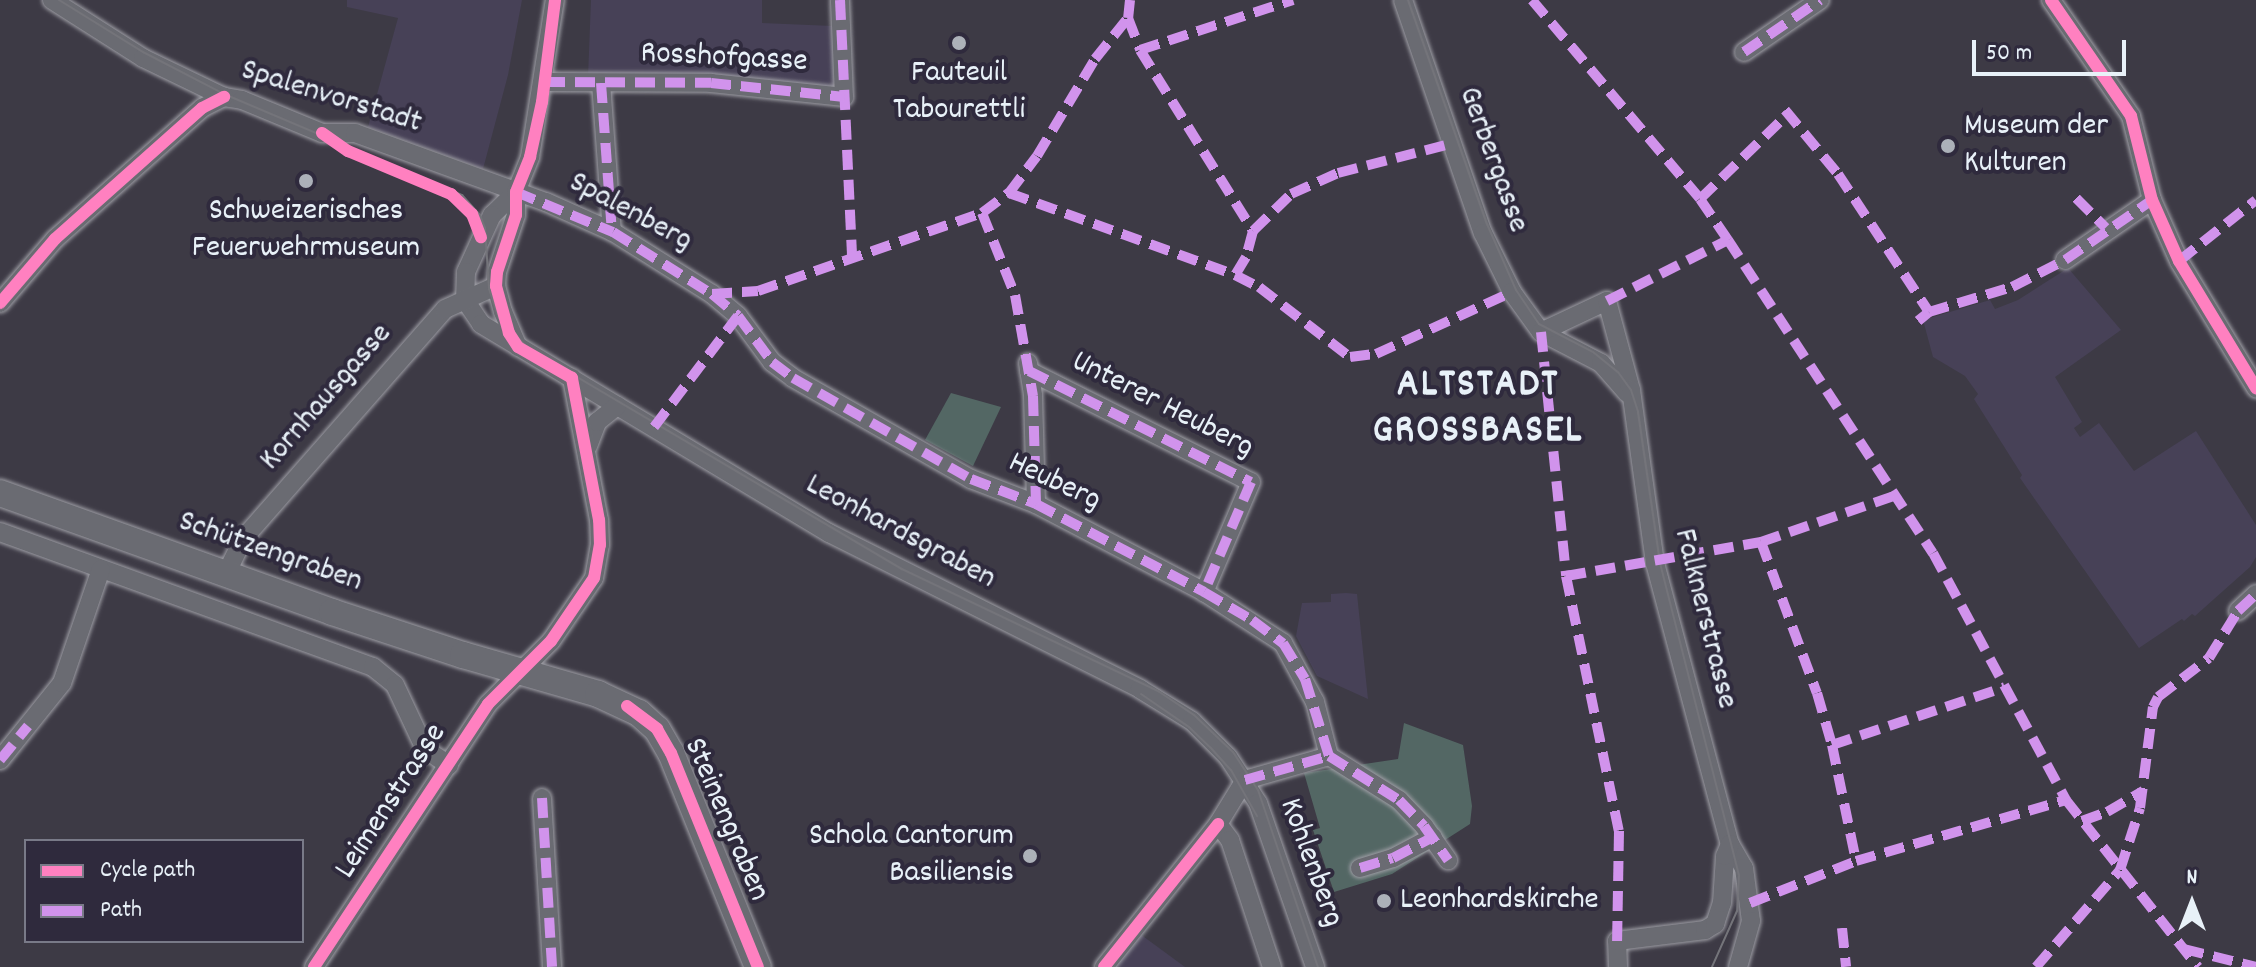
<!DOCTYPE html>
<meta charset="utf-8">
<style>
body{margin:0}
#map{position:relative;width:2256px;height:967px;overflow:hidden;background:#3d3a45;font-family:Dekko,sans-serif}
div>[style]{position:absolute}
.built>*{inset:0;background:#474157}
.green>*{inset:0;background:#536764}
.roads{filter:drop-shadow(0 0 2px #9e9ea5) drop-shadow(0 0 2px #9e9ea5)}
.street>*{height:18px;margin:-9px;padding:0 9px;transform-origin:9px;border-radius:9px;background:#6a6b72}
.secondary>*{height:26px;margin:-13px;padding:0 13px;transform-origin:13px;border-radius:13px;background:#6a6b72}
.tram>*{height:2px;margin:-1px;padding:0 1px;transform-origin:1px;border-radius:1px;background:#74747a}
.quiet>*{height:10px;margin-top:-5px;transform-origin:0;background:repeating-linear-gradient(90deg,#d193ec 0 20px,transparent 0 30px)}
.cycleway>*{height:12px;margin:-6px;padding:0 6px;transform-origin:6px;border-radius:6px;background:#ff80c0}
.dots>*{width:22px;height:22px;translate:-50% -50%;box-sizing:border-box;border:4px solid #2f2a3d;border-radius:50%}
span{translate:-50% -50%;white-space:nowrap;text-align:center;line-height:1.15;-webkit-text-stroke:8px #2f2a3d;paint-order:stroke}
.street-label{font-size:32px;color:#e8f1f8}
.poi-label{font-size:32px;color:#e8f1f8}
.left{translate:0 -50%;text-align:left}
.right{translate:-100% -50%;text-align:right}
.district-label{font-size:40px;color:#e8f1f8;font-weight:700;letter-spacing:2px}
.legend{position:absolute;left:24px;top:839px;width:280px;height:104px;box-sizing:border-box;background:#2f2a3d;border:2px solid #797a88;margin:0;padding:10px 14px;list-style:none;font-size:24px;color:#e8f1f8}
.legend li{display:flex;align-items:center;gap:16px;height:40px}
.legend b{width:40px;border:2px solid #797a88}
.north{position:absolute;left:2152px;top:863px;width:80px;height:80px;-webkit-text-stroke:6px #2f2a3d;paint-order:stroke;rotate:0deg;font-size:22px;font-weight:700;line-height:32px;text-align:center;color:#e8f1f8}
.north::after{content:'';display:block;margin:auto;width:28px;height:36px;background:#e8f1f8;clip-path:polygon(50% 0,100% 100%,50% 72%,0 100%)}
.scale{position:absolute;left:1972px;top:40px;width:154px;height:36px;box-sizing:border-box;border:4px solid #e8f1f8;border-top:0;padding-left:10px;font-size:24px;line-height:28px;white-space:nowrap;color:#e8f1f8;-webkit-text-stroke:6px #2f2a3d;paint-order:stroke}
</style>
<div id="map">
<div class="built">
<div style="clip-path:polygon(347px 0,522px 0,508px 75px,483px 169px,368px 127px,398px 18px,347px 7px)"></div>
<div style="clip-path:polygon(591px 0,762px 0,762px 23px,833px 26px,834px 91px,588px 77px)"></div>
<div style="clip-path:polygon(2068px 268px,2121px 330px,2055px 377px,2082px 422px,2074px 428px,2080px 437px,2099px 423px,2134px 471px,2196px 431px,2256px 525px,2256px 557px,2250px 567px,2195px 616px,2192px 614px,2184px 621px,2182px 619px,2139px 648px,2020px 478px,2022px 475px,1974px 399px,1978px 394px,1965px 376px,1933px 357px,1923px 320px,1990px 300px,1995px 309px,2018px 300px)"></div>
<div style="clip-path:polygon(1346px 593px,1357px 594px,1368px 699px,1317px 676px,1296px 636px,1302px 603px,1331px 602px,1331px 594px)"></div>
<div style="clip-path:polygon(1140px 934px,1185px 967px,1115px 967px)"></div>
</div>
<div class="green">
<div style="clip-path:polygon(951px 393px,1001px 407px,973px 466px,925px 440px)"></div>
<div style="clip-path:polygon(1404px 723px,1463px 745px,1472px 806px,1470px 824px,1392px 874px,1334px 892px,1313px 830px,1320px 828px,1304px 773px,1398px 759px)"></div>
</div>
<div class="roads">
<div class="street">
<div style="left:52px;top:0;width:108px;rotate:32.5deg"></div>
<div style="left:143px;top:58px;width:90px;rotate:25.7deg"></div>
<div style="left:224px;top:97px;width:18px;rotate:9deg"></div>
<div style="left:242px;top:100px;width:87px;rotate:22.4deg"></div>
<div style="left:322px;top:133px;width:33px"></div>
<div style="left:355px;top:133px;width:203px;rotate:19.9deg"></div>
<div style="left:546px;top:202px;width:73px;rotate:24.1deg"></div>
<div style="left:613px;top:232px;width:117px;rotate:32.1deg"></div>
<div style="left:712px;top:294px;width:34px;rotate:40deg"></div>
<div style="left:738px;top:316px;width:57px;rotate:53.5deg"></div>
<div style="left:772px;top:362px;width:26px;rotate:37deg"></div>
<div style="left:793px;top:378px;width:205px;rotate:29.6deg"></div>
<div style="left:971px;top:479px;width:70px;rotate:21deg"></div>
<div style="left:1036px;top:504px;width:190px;rotate:27.6deg"></div>
<div style="left:1204px;top:592px;width:94px;rotate:32.8deg"></div>
<div style="left:1283px;top:643px;width:67px;rotate:61.5deg"></div>
<div style="left:1315px;top:702px;width:56px;rotate:75.5deg"></div>
<div style="left:1403px;top:0;width:246px;rotate:71.1deg"></div>
<div style="left:1483px;top:233px;width:66px;rotate:63.8deg"></div>
<div style="left:1512px;top:292px;width:49px;rotate:54.1deg"></div>
<div style="left:1541px;top:332px;width:68px;rotate:27.3deg"></div>
<div style="left:1601px;top:363px;width:40px;rotate:49deg"></div>
<div style="left:2051px;top:0;width:141px;rotate:55.4deg"></div>
<div style="left:2131px;top:116px;width:87px;rotate:76deg"></div>
<div style="left:2152px;top:200px;width:67px;rotate:66.1deg"></div>
<div style="left:2179px;top:261px;width:149px;rotate:58.8deg"></div>
<div style="left:1744px;top:52px;width:92px;rotate:-34.4deg"></div>
<div style="left:545px;top:82px;width:166px;rotate:0.3deg"></div>
<div style="left:711px;top:83px;width:134px;rotate:6deg"></div>
<div style="left:844px;top:97px;width:97px;rotate:-92.4deg"></div>
<div style="left:601px;top:83px;width:149px;rotate:85.8deg"></div>
<div style="left:516px;top:192px;width:33px;rotate:136deg"></div>
<div style="left:492px;top:215px;width:63px;rotate:114.5deg"></div>
<div style="left:466px;top:272px;width:28px;rotate:92deg"></div>
<div style="left:465px;top:300px;width:29px;rotate:56deg"></div>
<div style="left:481px;top:324px;width:406px;rotate:31deg"></div>
<div style="left:829px;top:533px;width:348px;rotate:26.6deg"></div>
<div style="left:1140px;top:689px;width:61px;rotate:31.6deg"></div>
<div style="left:1192px;top:721px;width:51px;rotate:45deg"></div>
<div style="left:1228px;top:757px;width:55px;rotate:56.9deg"></div>
<div style="left:1258px;top:803px;width:174px;rotate:70.8deg"></div>
<div style="left:2065px;top:260px;width:106px;rotate:-34.6deg"></div>
<div style="left:0;top:303px;width:84px;rotate:-49.3deg"></div>
<div style="left:55px;top:239px;width:197px;rotate:-41.7deg"></div>
<div style="left:202px;top:108px;width:25px;rotate:-27deg"></div>
<div style="left:1541px;top:332px;width:73px;rotate:-25.2deg"></div>
<div style="left:1607px;top:301px;width:92px;rotate:74.9deg"></div>
<div style="left:1631px;top:390px;width:175px;rotate:82.1deg"></div>
<div style="left:1655px;top:563px;width:291px;rotate:75.1deg"></div>
<div style="left:1730px;top:844px;width:28px;rotate:60deg"></div>
<div style="left:1744px;top:868px;width:53px;rotate:82.5deg"></div>
<div style="left:1751px;top:921px;width:48px;rotate:105.8deg"></div>
<div style="left:518px;top:347px;width:38px;rotate:-113deg"></div>
<div style="left:503px;top:312px;width:27px;rotate:-105deg"></div>
<div style="left:496px;top:286px;width:14px;rotate:-86deg"></div>
<div style="left:497px;top:272px;width:60px;rotate:-71.6deg"></div>
<div style="left:516px;top:215px;width:23px;rotate:-90deg"></div>
<div style="left:516px;top:192px;width:38px;rotate:-68deg"></div>
<div style="left:530px;top:157px;width:159px;rotate:-81deg"></div>
<div style="left:1028px;top:363px;width:33px;rotate:81deg"></div>
<div style="left:1033px;top:396px;width:108px;rotate:88.4deg"></div>
<div style="left:1029px;top:371px;width:248px;rotate:26.6deg"></div>
<div style="left:1251px;top:482px;width:120px;rotate:113.1deg"></div>
<div style="left:588px;top:446px;width:26px;rotate:-69deg"></div>
<div style="left:597px;top:422px;width:26px;rotate:-39deg"></div>
<div style="left:0;top:532px;width:397px;rotate:19.9deg"></div>
<div style="left:373px;top:667px;width:28px;rotate:39deg"></div>
<div style="left:395px;top:685px;width:71px;rotate:64.9deg"></div>
<div style="left:425px;top:749px;width:29px;rotate:34deg"></div>
<div style="left:226px;top:574px;width:39px;rotate:-64deg"></div>
<div style="left:243px;top:539px;width:306px;rotate:-48.7deg"></div>
<div style="left:445px;top:309px;width:56px;rotate:-24.3deg"></div>
<div style="left:2238px;top:611px;width:25px;rotate:-43deg"></div>
<div style="left:0;top:760px;width:99px;rotate:-51.2deg"></div>
<div style="left:62px;top:683px;width:120px;rotate:-71.1deg"></div>
<div style="left:1245px;top:780px;width:87px;rotate:-15.9deg"></div>
<div style="left:1329px;top:756px;width:83px;rotate:32.2deg"></div>
<div style="left:1399px;top:800px;width:36px;rotate:46deg"></div>
<div style="left:1424px;top:826px;width:42px;rotate:54.8deg"></div>
<div style="left:542px;top:798px;width:169px;rotate:86.6deg"></div>
<div style="left:1218px;top:824px;width:20px;rotate:53deg"></div>
<div style="left:1230px;top:840px;width:134px;rotate:71.7deg"></div>
<div style="left:1360px;top:868px;width:34px;rotate:-17deg"></div>
<div style="left:1393px;top:858px;width:45px;rotate:-27.7deg"></div>
<div style="left:314px;top:967px;width:315px;rotate:-56.5deg"></div>
<div style="left:488px;top:704px;width:89px;rotate:-45deg"></div>
<div style="left:551px;top:641px;width:76px;rotate:-55.7deg"></div>
<div style="left:594px;top:578px;width:34px;rotate:-80deg"></div>
<div style="left:600px;top:545px;width:25px;rotate:-92deg"></div>
<div style="left:599px;top:520px;width:145px;rotate:-100.8deg"></div>
<div style="left:1104px;top:967px;width:183px;rotate:-51.4deg"></div>
<div style="left:1218px;top:824px;width:52px;rotate:-58.5deg"></div>
<div style="left:1618px;top:967px;width:26px;rotate:-92deg"></div>
<div style="left:1617px;top:941px;width:89px;rotate:-7.1deg"></div>
<div style="left:1705px;top:930px;width:12px;rotate:-31deg"></div>
<div style="left:1715px;top:924px;width:22px;rotate:-72deg"></div>
<div style="left:1722px;top:903px;width:47px;rotate:-86.3deg"></div>
<div style="left:1725px;top:856px;width:13px;rotate:-67deg"></div>
</div>
<div class="secondary">
<div style="left:0;top:493px;width:353px;rotate:19.7deg"></div>
<div style="left:332px;top:612px;width:138px;rotate:18.2deg"></div>
<div style="left:463px;top:655px;width:141px;rotate:16.1deg"></div>
<div style="left:598px;top:694px;width:45px;rotate:24.9deg"></div>
<div style="left:639px;top:713px;width:24px;rotate:42deg"></div>
<div style="left:657px;top:729px;width:28px;rotate:60deg"></div>
<div style="left:671px;top:753px;width:231px;rotate:67.9deg"></div>
</div>
</div>
<div class="tram">
<div style="left:59px;top:0;width:99px;rotate:31.8deg"></div>
<div style="left:143px;top:52px;width:91px;rotate:27.4deg"></div>
<div style="left:224px;top:94px;width:259px;rotate:23deg"></div>
<div style="left:462px;top:195px;width:27px;rotate:48deg"></div>
<div style="left:480px;top:215px;width:14px;rotate:69deg"></div>
<div style="left:485px;top:228px;width:61px;rotate:86.2deg"></div>
<div style="left:489px;top:289px;width:31px;rotate:71deg"></div>
<div style="left:499px;top:318px;width:42px;rotate:46deg"></div>
<div style="left:528px;top:348px;width:434px;rotate:30.6deg"></div>
<div style="left:902px;top:569px;width:284px;rotate:25.5deg"></div>
<div style="left:1158px;top:691px;width:43px;rotate:33.7deg"></div>
<div style="left:1194px;top:715px;width:54px;rotate:43.5deg"></div>
<div style="left:1233px;top:752px;width:45px;rotate:56.7deg"></div>
<div style="left:1258px;top:790px;width:187px;rotate:71.3deg"></div>
<div style="left:1408px;top:0;width:238px;rotate:70.6deg"></div>
<div style="left:1487px;top:224px;width:72px;rotate:66.3deg"></div>
<div style="left:1516px;top:290px;width:41px;rotate:55.9deg"></div>
<div style="left:1539px;top:324px;width:61px;rotate:27.4deg"></div>
<div style="left:1593px;top:352px;width:32px;rotate:39deg"></div>
<div style="left:1618px;top:372px;width:22px;rotate:54deg"></div>
<div style="left:1631px;top:390px;width:23px;rotate:72deg"></div>
<div style="left:1638px;top:412px;width:153px;rotate:81.7deg"></div>
<div style="left:1660px;top:563px;width:323px;rotate:75.8deg"></div>
<div style="left:1739px;top:876px;width:35px;rotate:93deg"></div>
<div style="left:1737px;top:911px;width:61px;rotate:114.1deg"></div>
<div style="left:1141px;top:694px;width:58px;rotate:34.5deg"></div>
<div style="left:1189px;top:727px;width:29px;rotate:44deg"></div>
<div style="left:1210px;top:747px;width:31px;rotate:48deg"></div>
<div style="left:1231px;top:770px;width:53px;rotate:60.5deg"></div>
</div>
<div class="quiet">
<div style="left:840px;top:0;width:259px;rotate:87.3deg"></div>
<div style="left:1130px;top:0;width:18px;rotate:96deg"></div>
<div style="left:1128px;top:18px;width:34px;rotate:69deg"></div>
<div style="left:1140px;top:50px;width:213px;rotate:58deg"></div>
<div style="left:1253px;top:231px;width:27px;rotate:105deg"></div>
<div style="left:1246px;top:257px;width:21px;rotate:121deg"></div>
<div style="left:1532px;top:0;width:260px;rotate:49.8deg"></div>
<div style="left:1700px;top:199px;width:50px;rotate:55.7deg"></div>
<div style="left:1728px;top:240px;width:374px;rotate:56.8deg"></div>
<div style="left:1933px;top:553px;width:281px;rotate:61.7deg"></div>
<div style="left:2066px;top:800px;width:213px;rotate:51.7deg"></div>
<div style="left:1140px;top:50px;width:161px;rotate:-18.1deg"></div>
<div style="left:1744px;top:52px;width:92px;rotate:-34.4deg"></div>
<div style="left:545px;top:82px;width:166px;rotate:0.3deg"></div>
<div style="left:711px;top:83px;width:134px;rotate:6deg"></div>
<div style="left:601px;top:83px;width:149px;rotate:85.8deg"></div>
<div style="left:1785px;top:110px;width:83px;rotate:50.4deg"></div>
<div style="left:1838px;top:174px;width:165px;rotate:56.6deg"></div>
<div style="left:516px;top:192px;width:105px;rotate:22.4deg"></div>
<div style="left:613px;top:232px;width:117px;rotate:32.1deg"></div>
<div style="left:712px;top:294px;width:34px;rotate:40deg"></div>
<div style="left:738px;top:316px;width:57px;rotate:53.5deg"></div>
<div style="left:772px;top:362px;width:26px;rotate:37deg"></div>
<div style="left:793px;top:378px;width:205px;rotate:29.6deg"></div>
<div style="left:971px;top:479px;width:70px;rotate:21deg"></div>
<div style="left:1036px;top:504px;width:190px;rotate:27.6deg"></div>
<div style="left:1204px;top:592px;width:56px;rotate:30.3deg"></div>
<div style="left:1252px;top:620px;width:39px;rotate:37deg"></div>
<div style="left:1283px;top:643px;width:42px;rotate:58.6deg"></div>
<div style="left:1305px;top:679px;width:81px;rotate:72.7deg"></div>
<div style="left:1009px;top:193px;width:240px;rotate:19.9deg"></div>
<div style="left:1235px;top:275px;width:27px;rotate:27deg"></div>
<div style="left:1259px;top:287px;width:115px;rotate:37.6deg"></div>
<div style="left:1350px;top:357px;width:26px;rotate:-7deg"></div>
<div style="left:1376px;top:354px;width:149px;rotate:-24.5deg"></div>
<div style="left:2076px;top:198px;width:42px;rotate:45deg"></div>
<div style="left:1700px;top:199px;width:121px;rotate:-44deg"></div>
<div style="left:982px;top:213px;width:88px;rotate:68.1deg"></div>
<div style="left:1015px;top:295px;width:103px;rotate:79.9deg"></div>
<div style="left:1033px;top:396px;width:108px;rotate:88.4deg"></div>
<div style="left:1253px;top:231px;width:53px;rotate:-44.2deg"></div>
<div style="left:1291px;top:194px;width:51px;rotate:-24.1deg"></div>
<div style="left:1338px;top:173px;width:120px;rotate:-14.5deg"></div>
<div style="left:2179px;top:261px;width:98px;rotate:-38.4deg"></div>
<div style="left:712px;top:294px;width:46px;rotate:-3.7deg"></div>
<div style="left:758px;top:291px;width:237px;rotate:-19.2deg"></div>
<div style="left:982px;top:213px;width:34px;rotate:-37deg"></div>
<div style="left:1009px;top:193px;width:46px;rotate:-52.9deg"></div>
<div style="left:1037px;top:156px;width:113px;rotate:-59.1deg"></div>
<div style="left:1095px;top:59px;width:53px;rotate:-51.2deg"></div>
<div style="left:1607px;top:301px;width:136px;rotate:-26.8deg"></div>
<div style="left:1918px;top:321px;width:14px;rotate:-39deg"></div>
<div style="left:1929px;top:312px;width:87px;rotate:-16.8deg"></div>
<div style="left:2012px;top:287px;width:59px;rotate:-27deg"></div>
<div style="left:2065px;top:260px;width:106px;rotate:-34.6deg"></div>
<div style="left:1541px;top:332px;width:245px;rotate:84.1deg"></div>
<div style="left:1566px;top:576px;width:260px;rotate:78.3deg"></div>
<div style="left:1619px;top:831px;width:110px;rotate:91deg"></div>
<div style="left:1029px;top:371px;width:248px;rotate:26.6deg"></div>
<div style="left:1251px;top:482px;width:120px;rotate:113.1deg"></div>
<div style="left:654px;top:427px;width:139px;rotate:-52.9deg"></div>
<div style="left:1761px;top:542px;width:161px;rotate:69.7deg"></div>
<div style="left:1817px;top:693px;width:54px;rotate:73.9deg"></div>
<div style="left:1832px;top:745px;width:118px;rotate:78.3deg"></div>
<div style="left:1566px;top:576px;width:198px;rotate:-9.9deg"></div>
<div style="left:1761px;top:542px;width:144px;rotate:-19.1deg"></div>
<div style="left:1832px;top:745px;width:182px;rotate:-18.5deg"></div>
<div style="left:0;top:760px;width:44px;rotate:-50.5deg"></div>
<div style="left:1245px;top:780px;width:87px;rotate:-15.9deg"></div>
<div style="left:1329px;top:756px;width:83px;rotate:32.2deg"></div>
<div style="left:1399px;top:800px;width:36px;rotate:46deg"></div>
<div style="left:1424px;top:826px;width:42px;rotate:54.8deg"></div>
<div style="left:542px;top:798px;width:169px;rotate:86.6deg"></div>
<div style="left:2082px;top:821px;width:27px;rotate:-20deg"></div>
<div style="left:2107px;top:812px;width:42px;rotate:-30.3deg"></div>
<div style="left:1360px;top:868px;width:34px;rotate:-17deg"></div>
<div style="left:1393px;top:858px;width:45px;rotate:-27.7deg"></div>
<div style="left:1750px;top:903px;width:114px;rotate:-21.6deg"></div>
<div style="left:1856px;top:861px;width:219px;rotate:-16.2deg"></div>
<div style="left:1842px;top:928px;width:39px;rotate:84deg"></div>
<div style="left:2184px;top:949px;width:74px;rotate:14deg"></div>
<div style="left:2036px;top:967px;width:128px;rotate:-49.1deg"></div>
<div style="left:2120px;top:870px;width:65px;rotate:-72.1deg"></div>
<div style="left:2140px;top:808px;width:102px;rotate:-82.7deg"></div>
<div style="left:2153px;top:707px;width:11px;rotate:-63deg"></div>
<div style="left:2158px;top:697px;width:64px;rotate:-37.4deg"></div>
<div style="left:2209px;top:658px;width:55px;rotate:-58.3deg"></div>
<div style="left:2238px;top:611px;width:25px;rotate:-43deg"></div>
</div>
<div class="cycleway">
<div style="left:2051px;top:0;width:141px;rotate:55.4deg"></div>
<div style="left:2131px;top:116px;width:87px;rotate:76deg"></div>
<div style="left:2152px;top:200px;width:67px;rotate:66.1deg"></div>
<div style="left:2179px;top:261px;width:149px;rotate:58.8deg"></div>
<div style="left:322px;top:133px;width:32px;rotate:35deg"></div>
<div style="left:348px;top:151px;width:112px;rotate:22.7deg"></div>
<div style="left:451px;top:194px;width:29px;rotate:44deg"></div>
<div style="left:472px;top:214px;width:25px;rotate:69deg"></div>
<div style="left:0;top:303px;width:84px;rotate:-49.3deg"></div>
<div style="left:55px;top:239px;width:197px;rotate:-41.7deg"></div>
<div style="left:202px;top:108px;width:25px;rotate:-27deg"></div>
<div style="left:627px;top:706px;width:38px;rotate:37deg"></div>
<div style="left:657px;top:729px;width:28px;rotate:60deg"></div>
<div style="left:671px;top:753px;width:231px;rotate:67.9deg"></div>
<div style="left:314px;top:967px;width:315px;rotate:-56.5deg"></div>
<div style="left:488px;top:704px;width:89px;rotate:-45deg"></div>
<div style="left:551px;top:641px;width:76px;rotate:-55.7deg"></div>
<div style="left:594px;top:578px;width:34px;rotate:-80deg"></div>
<div style="left:600px;top:545px;width:25px;rotate:-92deg"></div>
<div style="left:599px;top:520px;width:145px;rotate:-100.8deg"></div>
<div style="left:572px;top:378px;width:62px;rotate:-150.1deg"></div>
<div style="left:518px;top:347px;width:17px;rotate:-123deg"></div>
<div style="left:509px;top:333px;width:49px;rotate:-105.5deg"></div>
<div style="left:496px;top:286px;width:14px;rotate:-86deg"></div>
<div style="left:497px;top:272px;width:60px;rotate:-71.6deg"></div>
<div style="left:516px;top:215px;width:23px;rotate:-90deg"></div>
<div style="left:516px;top:192px;width:38px;rotate:-68deg"></div>
<div style="left:530px;top:157px;width:56px;rotate:-77.7deg"></div>
<div style="left:542px;top:102px;width:103px;rotate:-82.7deg"></div>
<div style="left:1104px;top:967px;width:183px;rotate:-51.4deg"></div>
</div>
<div class="dots">
<div style="left:959px;top:43px;background:#acb1b9"></div>
<div style="left:1948px;top:146px;background:#acb1b9"></div>
<div style="left:306px;top:181px;background:#acb1b9"></div>
<div style="left:1030px;top:856px;background:#acb1b9"></div>
<div style="left:1384px;top:901px;background:#acb1b9"></div>
</div>
<div class="street-label">
<span style="left:724px;top:59px;rotate:3deg">Rosshofgasse</span>
<span style="left:331px;top:98px;rotate:17deg">Spalenvorstadt</span>
<span style="left:1492px;top:160px;rotate:70deg">Gerbergasse</span>
<span style="left:630px;top:213px;rotate:28deg">Spalenberg</span>
<span style="left:327px;top:398px;rotate:-49deg">Kornhausgasse</span>
<span style="left:1162px;top:406px;rotate:27deg">Unterer Heuberg</span>
<span style="left:1054px;top:483px;rotate:25deg">Heuberg</span>
<span style="left:900px;top:533px;rotate:28deg">Leonhardsgraben</span>
<span style="left:270px;top:553px;rotate:19deg">Schützengraben</span>
<span style="left:1704px;top:619px;rotate:76deg">Falknerstrasse</span>
<span style="left:392px;top:802px;rotate:-57deg">Leimenstrasse</span>
<span style="left:725px;top:820px;rotate:67deg">Steinengraben</span>
<span style="left:1310px;top:863px;rotate:70deg">Kohlenberg</span>
</div>
<div class="poi-label">
<span style="left:959px;top:93px">Fauteuil<br>Tabourettli</span>
<span class="left" style="left:1964px;top:146px">Museum der<br>Kulturen</span>
<span style="left:306px;top:231px">Schweizerisches<br>Feuerwehrmuseum</span>
<span class="right" style="left:1014px;top:856px">Schola Cantorum<br>Basiliensis</span>
<span class="left" style="left:1400px;top:901px">Leonhardskirche</span>
</div>
<div class="district-label">
<span style="left:1478px;top:410px">ALTSTADT<br>GROSSBASEL</span>
</div>
<ul class="legend">
<li><b style="height:10px;background:#ff80c0"></b>Cycle path</li>
<li><b style="height:10px;background:#d193ec"></b>Path</li>
</ul>
<div class="north">N</div>
<div class="scale">50 m</div>
</div>
